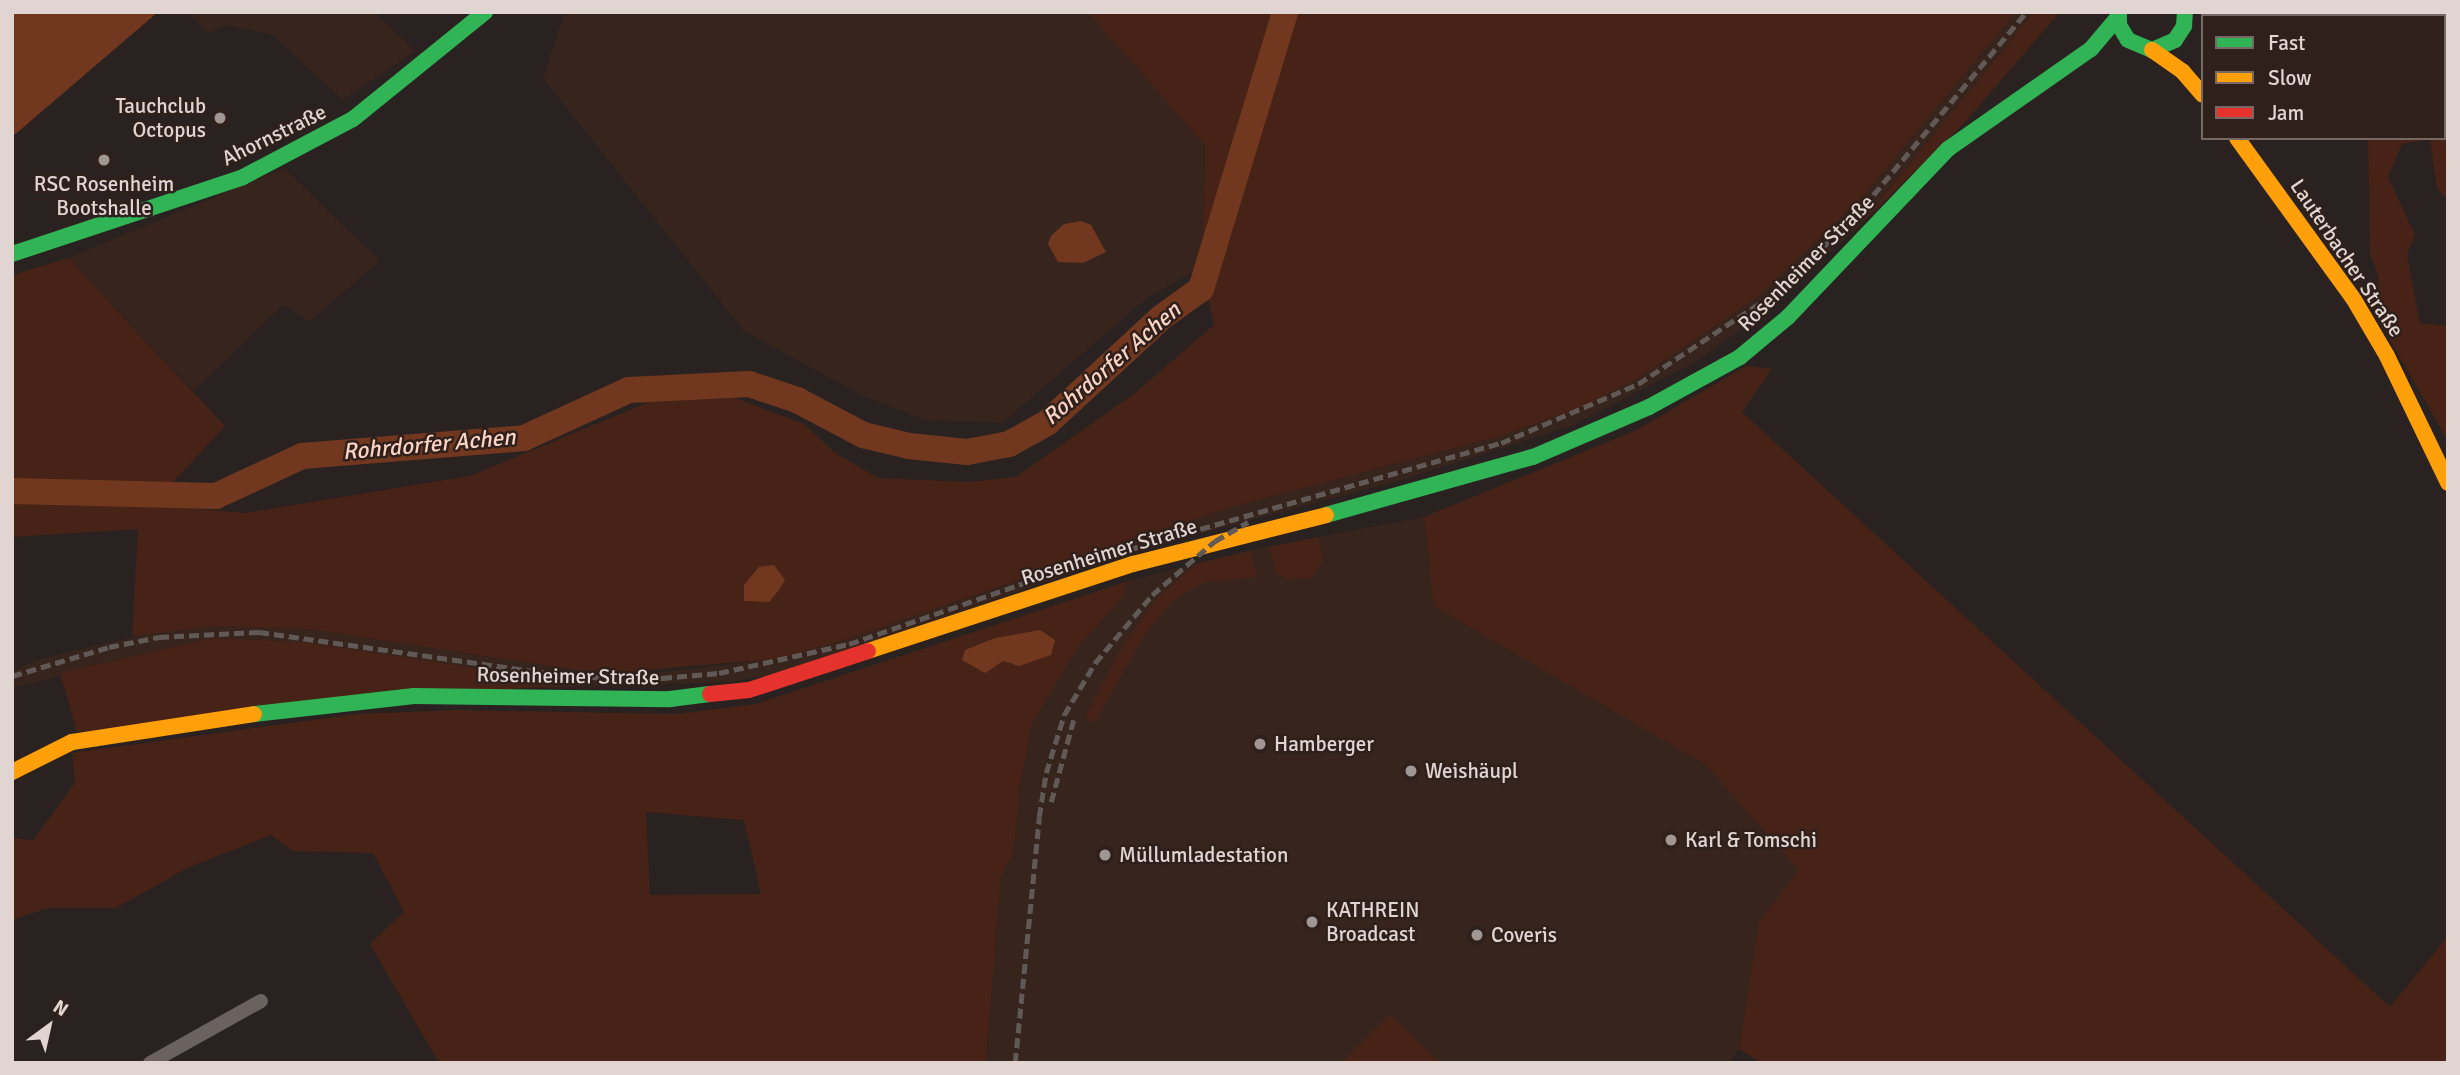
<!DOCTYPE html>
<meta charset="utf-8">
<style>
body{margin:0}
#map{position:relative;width:2460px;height:1075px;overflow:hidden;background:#2a2220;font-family:Signika,sans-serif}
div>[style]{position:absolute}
.built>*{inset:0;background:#37241d}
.green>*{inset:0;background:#462316}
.water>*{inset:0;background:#72381f}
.river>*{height:26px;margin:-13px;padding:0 13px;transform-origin:13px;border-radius:13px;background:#72381f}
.street>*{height:14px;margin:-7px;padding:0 7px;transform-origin:7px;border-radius:7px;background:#6b615e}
.fast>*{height:16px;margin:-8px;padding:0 8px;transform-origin:8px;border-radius:8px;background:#30b455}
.slow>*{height:16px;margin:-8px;padding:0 8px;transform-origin:8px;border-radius:8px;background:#ff9f0a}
.jam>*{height:16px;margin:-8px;padding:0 8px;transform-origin:8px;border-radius:8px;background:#e5322d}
.rail>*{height:4.5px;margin-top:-2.25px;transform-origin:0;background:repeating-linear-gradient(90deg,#615956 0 10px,transparent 0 15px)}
.dots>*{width:19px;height:19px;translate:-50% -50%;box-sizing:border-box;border:4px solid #2f201b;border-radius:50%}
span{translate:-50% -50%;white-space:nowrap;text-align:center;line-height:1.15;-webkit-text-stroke:5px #2f201b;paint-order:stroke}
.poi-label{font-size:21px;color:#e0d5d1}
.right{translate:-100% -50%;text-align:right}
.left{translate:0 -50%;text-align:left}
.street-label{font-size:21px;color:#e0d5d1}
.water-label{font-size:23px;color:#fbd2c3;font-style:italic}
.frame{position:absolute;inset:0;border:14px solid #e0d5d1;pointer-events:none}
.legend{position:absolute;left:2201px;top:14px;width:245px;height:126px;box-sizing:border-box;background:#2f201b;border:2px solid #766864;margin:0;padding:9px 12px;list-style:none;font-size:21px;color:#e0d5d1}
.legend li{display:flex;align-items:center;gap:14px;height:35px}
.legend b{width:35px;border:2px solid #766864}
.north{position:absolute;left:14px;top:991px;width:70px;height:70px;-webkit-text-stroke:5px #2f201b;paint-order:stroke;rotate:33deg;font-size:19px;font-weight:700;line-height:28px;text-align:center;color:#e0d5d1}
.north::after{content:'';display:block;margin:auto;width:24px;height:32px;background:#e0d5d1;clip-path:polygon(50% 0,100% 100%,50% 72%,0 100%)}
</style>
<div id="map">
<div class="built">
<div style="clip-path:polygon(188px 12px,375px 12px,415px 51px,343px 100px,271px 34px,227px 25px,207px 33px)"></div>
<div style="clip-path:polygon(565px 12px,1088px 12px,1205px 145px,1202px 267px,1147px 298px,1002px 423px,925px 420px,863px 396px,744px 331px,543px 78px)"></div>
<div style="clip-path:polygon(2016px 12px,2034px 12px,1859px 226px,1754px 320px,1697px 361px,1574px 425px,1402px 480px,1149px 547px,781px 673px,732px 682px,590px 686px,306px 642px,214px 638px,12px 688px,12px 671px,37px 660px,158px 631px,215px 626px,308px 629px,577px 670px,661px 672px,777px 659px,844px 640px,1229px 508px,1500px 436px,1580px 408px,1637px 379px,1759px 296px,1864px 195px)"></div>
<div style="clip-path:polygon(284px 168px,380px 261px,310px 321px,283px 305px,194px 391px,68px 258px)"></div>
<div style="clip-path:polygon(1424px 517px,1435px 606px,1706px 765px,1799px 870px,1759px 922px,1739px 1049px,1730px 1063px,986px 1063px,1001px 876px,1014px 852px,1019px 790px,1033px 722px,1078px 647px,1123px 597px,1128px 581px,1255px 549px)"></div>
</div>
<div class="green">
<div style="clip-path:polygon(1088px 12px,2016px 12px,1864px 195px,1759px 296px,1637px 379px,1580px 408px,1500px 436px,1229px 508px,844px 640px,777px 659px,622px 672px,577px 670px,308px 629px,215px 626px,132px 636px,138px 529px,12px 537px,12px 275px,68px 258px,225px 426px,152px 505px,245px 513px,470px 476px,652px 401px,735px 398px,804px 424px,835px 453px,878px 478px,967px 482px,1016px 477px,1135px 393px,1214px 325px,1202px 267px,1205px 145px)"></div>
<div style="clip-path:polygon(2034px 12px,2060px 12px,1966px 121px,1859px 226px)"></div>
<div style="clip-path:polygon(2367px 12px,2448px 12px,2448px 200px,2437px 189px,2430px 139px,2402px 144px,2388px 177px,2415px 235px,2407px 255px,2420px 323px,2448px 326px,2448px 441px,2390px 340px,2397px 321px,2379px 295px,2378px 275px,2370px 254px,2368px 138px,2444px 138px,2444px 16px)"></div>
<div style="clip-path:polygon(1746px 366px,1772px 369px,1742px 412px,2390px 1007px,2448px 936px,2448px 1063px,1762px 1063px,1739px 1049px,1759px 922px,1799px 870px,1706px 765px,1434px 606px,1424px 517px,1637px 430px)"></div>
<div style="clip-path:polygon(1318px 537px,1323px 560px,1311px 578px,1285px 579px,1275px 571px,1270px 547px)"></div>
<div style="clip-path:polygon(1251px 551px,1258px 577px,1205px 582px,1175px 599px,1147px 631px,1094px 723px,1085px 718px,1118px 654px,1155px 600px,1196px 564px)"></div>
<div style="clip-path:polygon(evenodd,1128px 581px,1123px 597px,1078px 647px,1033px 722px,1019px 790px,1014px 852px,1001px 876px,986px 1063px,439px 1063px,370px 944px,404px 912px,373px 853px,293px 851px,271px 835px,187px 868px,116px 908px,47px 908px,12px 920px,12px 838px,33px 840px,75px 783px,72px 753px,357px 714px,458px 710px,677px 714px,756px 704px,1128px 581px,1040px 630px,1019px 666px,966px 650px,995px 638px,1040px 630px,1128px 581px,646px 812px,744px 820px,761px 894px,650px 895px,646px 812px)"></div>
<div style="clip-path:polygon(214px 638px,306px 642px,590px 686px,522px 688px,77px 732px,60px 673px)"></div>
<div style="clip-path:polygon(1390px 1014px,1440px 1063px,1341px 1063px)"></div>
</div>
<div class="water">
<div style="clip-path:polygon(12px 12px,158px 12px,12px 137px)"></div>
<div style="clip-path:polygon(1081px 221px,1091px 225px,1106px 252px,1083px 263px,1058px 262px,1048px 244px,1051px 236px,1064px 224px)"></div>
<div style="clip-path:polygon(774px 565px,785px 580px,779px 590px,769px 602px,744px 601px,744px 585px,759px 567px)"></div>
<div style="clip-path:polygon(1040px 630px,1055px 640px,1051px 655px,1019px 666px,1003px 661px,985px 673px,962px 660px,965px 650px,995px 638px)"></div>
</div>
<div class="river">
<div style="left:12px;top:491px;width:204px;rotate:1.4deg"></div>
<div style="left:216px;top:496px;width:95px;rotate:-24.9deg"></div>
<div style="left:302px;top:456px;width:223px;rotate:-4.6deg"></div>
<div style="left:524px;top:438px;width:115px;rotate:-24.6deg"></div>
<div style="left:629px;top:390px;width:120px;rotate:-2.9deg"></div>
<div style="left:749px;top:384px;width:51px;rotate:18.4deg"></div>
<div style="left:797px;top:400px;width:75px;rotate:27.9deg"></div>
<div style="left:863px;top:435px;width:47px;rotate:13.4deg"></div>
<div style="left:909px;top:446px;width:58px;rotate:5.9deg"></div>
<div style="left:967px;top:452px;width:43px;rotate:-10.8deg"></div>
<div style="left:1009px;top:444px;width:43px;rotate:-28.9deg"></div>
<div style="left:1047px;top:423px;width:156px;rotate:-42.7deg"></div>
<div style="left:1162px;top:317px;width:48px;rotate:-35.7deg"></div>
<div style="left:1201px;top:289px;width:289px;rotate:-73.1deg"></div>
</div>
<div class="street">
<div style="left:150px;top:1063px;width:127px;rotate:-29.2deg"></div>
</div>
<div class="fast">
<div style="left:2119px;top:12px;width:13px;rotate:90deg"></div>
<div style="left:2119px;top:25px;width:17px;rotate:59deg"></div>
<div style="left:2128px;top:40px;width:26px;rotate:23deg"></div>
<div style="left:2152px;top:50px;width:25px;rotate:-23deg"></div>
<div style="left:2175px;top:40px;width:17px;rotate:-57deg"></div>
<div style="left:2184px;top:26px;width:14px;rotate:-86deg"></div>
<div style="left:12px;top:254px;width:243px;rotate:-18.4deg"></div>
<div style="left:243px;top:177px;width:124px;rotate:-27.8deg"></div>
<div style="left:353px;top:119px;width:170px;rotate:-39deg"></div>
<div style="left:1326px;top:515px;width:215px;rotate:-15.7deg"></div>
<div style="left:1533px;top:457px;width:126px;rotate:-23.3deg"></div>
<div style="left:1649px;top:407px;width:104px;rotate:-28.8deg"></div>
<div style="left:1740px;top:357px;width:62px;rotate:-39.8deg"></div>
<div style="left:1788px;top:317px;width:232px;rotate:-46.4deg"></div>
<div style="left:1948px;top:149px;width:174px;rotate:-35deg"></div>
<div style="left:2091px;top:49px;width:42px;rotate:-49.8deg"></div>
<div style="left:254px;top:714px;width:161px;rotate:-6.4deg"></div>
<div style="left:414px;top:696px;width:256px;rotate:0.7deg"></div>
<div style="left:670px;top:699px;width:40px;rotate:-7.1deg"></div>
</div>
<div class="slow">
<div style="left:2152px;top:50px;width:38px;rotate:35deg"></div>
<div style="left:2183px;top:72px;width:30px;rotate:49deg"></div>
<div style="left:2237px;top:138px;width:198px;rotate:54.1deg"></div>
<div style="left:2353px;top:298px;width:67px;rotate:59.6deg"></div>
<div style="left:2387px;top:356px;width:141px;rotate:64.3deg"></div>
<div style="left:868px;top:651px;width:279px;rotate:-18.2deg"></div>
<div style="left:1133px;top:564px;width:199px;rotate:-14.2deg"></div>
<div style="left:12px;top:772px;width:67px;rotate:-26.6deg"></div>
<div style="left:72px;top:742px;width:184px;rotate:-8.7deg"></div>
</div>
<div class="jam">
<div style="left:710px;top:694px;width:39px;rotate:-6deg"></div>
<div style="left:749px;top:690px;width:125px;rotate:-18.1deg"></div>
</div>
<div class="rail">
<div style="left:12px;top:676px;width:101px;rotate:-16.6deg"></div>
<div style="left:109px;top:647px;width:51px;rotate:-11.3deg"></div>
<div style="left:159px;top:637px;width:100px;rotate:-2.9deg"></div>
<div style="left:259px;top:632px;width:321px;rotate:8.1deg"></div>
<div style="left:577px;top:677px;width:85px;rotate:0.7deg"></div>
<div style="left:662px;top:678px;width:57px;rotate:-5deg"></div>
<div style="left:719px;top:673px;width:133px;rotate:-12.6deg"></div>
<div style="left:849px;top:644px;width:250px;rotate:-19.2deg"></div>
<div style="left:1085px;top:562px;width:433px;rotate:-16deg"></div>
<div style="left:1501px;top:443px;width:149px;rotate:-23.3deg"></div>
<div style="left:1638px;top:384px;width:157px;rotate:-33.6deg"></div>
<div style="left:1769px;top:297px;width:116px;rotate:-42.9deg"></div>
<div style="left:1854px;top:218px;width:268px;rotate:-50.1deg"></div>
<div style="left:1051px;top:802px;width:87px;rotate:-74.7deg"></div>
<div style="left:1015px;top:1063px;width:247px;rotate:-84.4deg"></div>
<div style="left:1039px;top:817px;width:45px;rotate:-81deg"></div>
<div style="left:1046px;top:773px;width:61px;rotate:-72.8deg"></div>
<div style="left:1064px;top:715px;width:61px;rotate:-59.2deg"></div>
<div style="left:1095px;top:663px;width:89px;rotate:-50deg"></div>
<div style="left:1152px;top:595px;width:83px;rotate:-40.6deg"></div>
<div style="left:1215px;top:541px;width:38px;rotate:-30deg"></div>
</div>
<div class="dots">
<div style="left:220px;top:118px;background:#a09693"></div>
<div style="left:104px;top:160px;background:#a09693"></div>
<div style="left:1260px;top:744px;background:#a09693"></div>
<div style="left:1411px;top:771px;background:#a09693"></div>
<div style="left:1671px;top:840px;background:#a09693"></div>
<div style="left:1105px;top:855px;background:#a09693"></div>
<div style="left:1312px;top:922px;background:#a09693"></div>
<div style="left:1477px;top:935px;background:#a09693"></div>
</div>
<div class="poi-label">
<span class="right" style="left:206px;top:118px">Tauchclub<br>Octopus</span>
<span style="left:104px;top:196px">RSC Rosenheim<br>Bootshalle</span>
<span class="left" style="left:1274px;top:744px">Hamberger</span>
<span class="left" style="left:1425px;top:771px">Weishäupl</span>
<span class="left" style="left:1685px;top:840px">Karl &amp; Tomschi</span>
<span class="left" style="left:1119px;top:855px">Müllumladestation</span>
<span class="left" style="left:1326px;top:922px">KATHREIN<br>Broadcast</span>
<span class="left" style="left:1491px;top:935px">Coveris</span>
</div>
<div class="street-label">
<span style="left:274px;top:135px;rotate:-26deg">Ahornstraße</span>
<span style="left:2347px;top:258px;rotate:56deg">Lauterbacher Straße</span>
<span style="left:1806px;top:263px;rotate:-45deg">Rosenheimer Straße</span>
<span style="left:1109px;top:552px;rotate:-17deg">Rosenheimer Straße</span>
<span style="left:568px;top:676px;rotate:1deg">Rosenheimer Straße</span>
</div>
<div class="water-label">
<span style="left:1112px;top:364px;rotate:-41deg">Rohrdorfer Achen</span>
<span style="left:429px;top:445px;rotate:-5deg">Rohrdorfer Achen</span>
</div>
<div class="frame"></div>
<ul class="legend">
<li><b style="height:9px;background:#30b455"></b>Fast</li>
<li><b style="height:9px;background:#ff9f0a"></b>Slow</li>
<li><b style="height:9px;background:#e5322d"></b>Jam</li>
</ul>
<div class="north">N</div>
</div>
